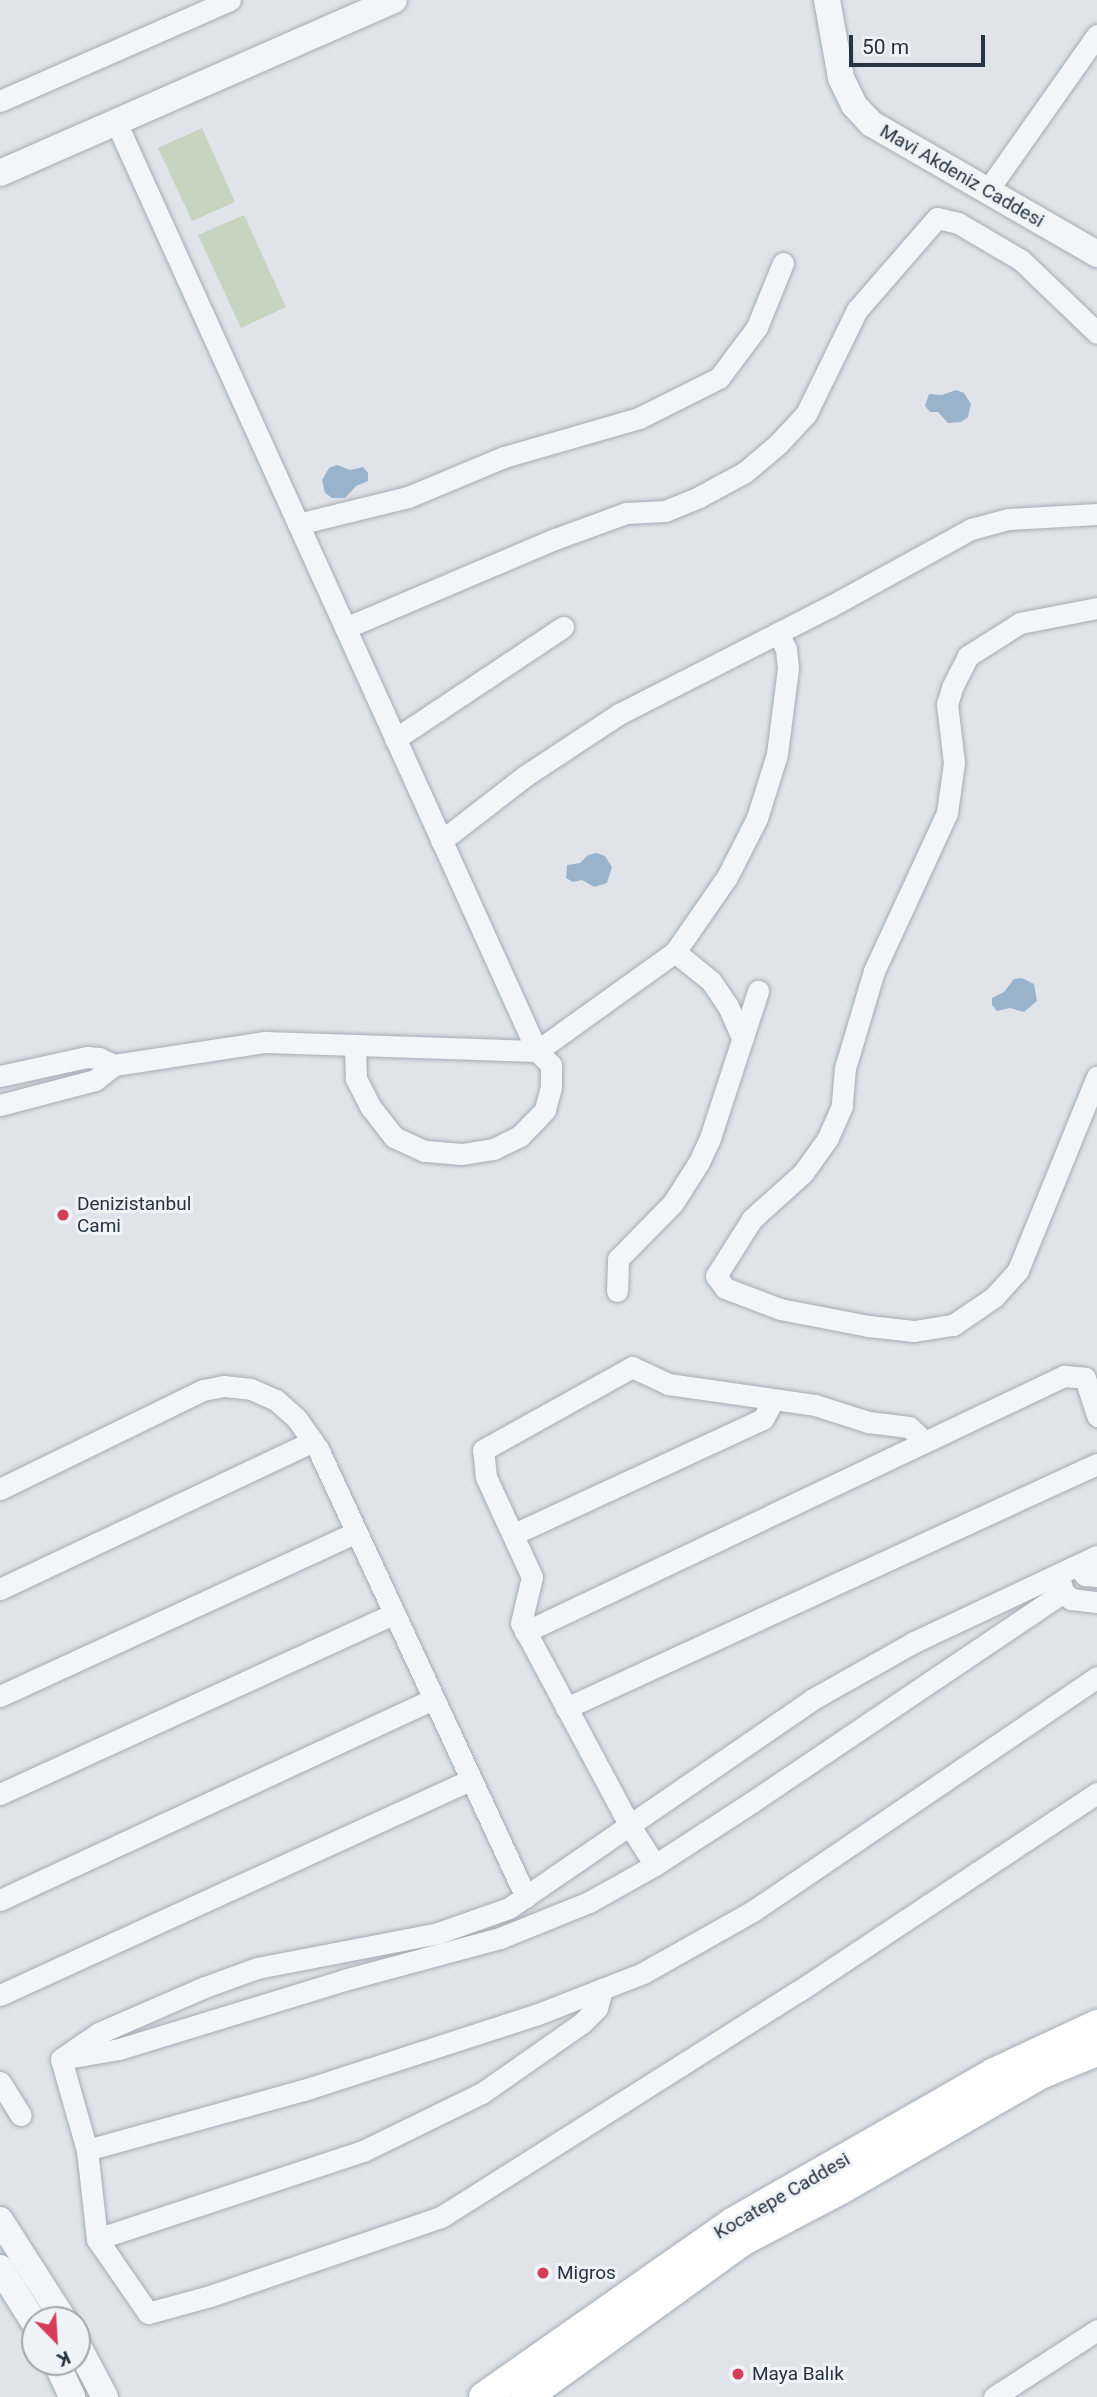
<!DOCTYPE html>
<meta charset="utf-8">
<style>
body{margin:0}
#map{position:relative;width:1097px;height:2397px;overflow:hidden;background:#e0e4ea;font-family:Roboto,sans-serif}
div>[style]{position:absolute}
.green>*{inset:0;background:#c6d4c0}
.water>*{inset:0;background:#99b3cc}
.roads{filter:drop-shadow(0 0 2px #a5abb4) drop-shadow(0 0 2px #a5abb4)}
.minor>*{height:21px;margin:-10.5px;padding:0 10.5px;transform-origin:10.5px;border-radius:10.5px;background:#f3f5f8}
.tertiary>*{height:26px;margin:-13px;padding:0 13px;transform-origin:13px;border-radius:13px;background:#f3f5f8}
.secondary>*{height:30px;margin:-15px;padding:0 15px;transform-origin:15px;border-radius:15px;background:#fff}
.dots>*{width:19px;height:19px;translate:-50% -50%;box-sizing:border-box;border:4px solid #eff3f7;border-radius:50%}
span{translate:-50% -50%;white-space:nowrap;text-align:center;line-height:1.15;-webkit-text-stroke:6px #eff3f7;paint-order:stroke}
.street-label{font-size:19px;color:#273242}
.poi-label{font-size:19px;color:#273242}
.left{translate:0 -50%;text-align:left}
.north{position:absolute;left:21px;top:2306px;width:70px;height:70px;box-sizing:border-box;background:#eff3f7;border:2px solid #9fa6af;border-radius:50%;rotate:156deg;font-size:19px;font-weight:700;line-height:28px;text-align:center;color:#273242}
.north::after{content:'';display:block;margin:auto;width:24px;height:32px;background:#d63d59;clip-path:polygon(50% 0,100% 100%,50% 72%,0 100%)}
.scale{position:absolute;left:849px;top:35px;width:136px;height:32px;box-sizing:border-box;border:4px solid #273242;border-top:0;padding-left:9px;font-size:21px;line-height:24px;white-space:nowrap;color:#273242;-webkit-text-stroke:5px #eff3f7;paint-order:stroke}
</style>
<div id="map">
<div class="green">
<div style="clip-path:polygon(202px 128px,235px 202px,192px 221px,158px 148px)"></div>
<div style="clip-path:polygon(244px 215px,286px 307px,241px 328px,198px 235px)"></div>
</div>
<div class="water">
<div style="clip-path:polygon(956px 390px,964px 393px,971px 404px,968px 417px,961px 422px,948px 423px,938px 412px,930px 412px,925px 406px,929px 394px,942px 395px)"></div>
<div style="clip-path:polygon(337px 465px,350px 470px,363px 467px,368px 473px,368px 481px,356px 486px,345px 498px,332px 498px,325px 493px,322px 480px,329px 468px)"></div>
<div style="clip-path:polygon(597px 853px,605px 856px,612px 867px,607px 883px,594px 887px,582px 880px,573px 882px,566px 878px,567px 865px,580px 863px,588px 855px)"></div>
<div style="clip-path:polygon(1014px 979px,1022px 978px,1034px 984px,1037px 1001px,1024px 1012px,1010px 1008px,997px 1011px,992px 1005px,992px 998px,1004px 992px)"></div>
</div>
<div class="roads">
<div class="minor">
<div style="left:0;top:101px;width:251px;rotate:-23.7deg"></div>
<div style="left:116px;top:122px;width:1020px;rotate:65.62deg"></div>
<div style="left:537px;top:1051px;width:20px;rotate:45deg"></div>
<div style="left:551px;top:1065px;width:22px;rotate:90deg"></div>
<div style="left:551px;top:1087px;width:24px;rotate:105deg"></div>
<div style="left:545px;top:1110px;width:36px;rotate:134deg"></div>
<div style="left:520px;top:1136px;width:30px;rotate:154deg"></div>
<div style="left:493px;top:1149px;width:32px;rotate:171deg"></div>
<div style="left:461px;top:1154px;width:37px;rotate:-175deg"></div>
<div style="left:424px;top:1151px;width:33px;rotate:-155deg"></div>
<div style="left:394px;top:1137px;width:37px;rotate:-128deg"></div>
<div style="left:371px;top:1108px;width:34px;rotate:-117deg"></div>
<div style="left:356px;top:1078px;width:33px;rotate:-92deg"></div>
<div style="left:987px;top:191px;width:191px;rotate:-54.8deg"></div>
<div style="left:298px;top:524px;width:113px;rotate:-13.8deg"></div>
<div style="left:408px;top:497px;width:104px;rotate:-22.6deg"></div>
<div style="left:504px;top:457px;width:141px;rotate:-16.1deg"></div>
<div style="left:639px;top:418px;width:89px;rotate:-26.6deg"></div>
<div style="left:719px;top:378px;width:64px;rotate:-53.3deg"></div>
<div style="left:757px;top:327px;width:69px;rotate:-67.9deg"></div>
<div style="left:1097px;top:608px;width:78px;rotate:169deg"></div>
<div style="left:1020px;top:623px;width:62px;rotate:147.6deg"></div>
<div style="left:968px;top:656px;width:36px;rotate:117deg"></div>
<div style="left:952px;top:688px;width:17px;rotate:107deg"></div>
<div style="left:947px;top:704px;width:59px;rotate:83.2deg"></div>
<div style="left:954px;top:763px;width:50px;rotate:98deg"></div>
<div style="left:947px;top:813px;width:174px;rotate:114.8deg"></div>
<div style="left:874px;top:971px;width:101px;rotate:106.6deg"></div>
<div style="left:845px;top:1068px;width:38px;rotate:95deg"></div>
<div style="left:842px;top:1106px;width:35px;rotate:114deg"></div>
<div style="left:828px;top:1138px;width:43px;rotate:125.5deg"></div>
<div style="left:803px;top:1173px;width:69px;rotate:138deg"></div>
<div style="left:752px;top:1219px;width:67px;rotate:122.3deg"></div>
<div style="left:716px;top:1276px;width:15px;rotate:53deg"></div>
<div style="left:725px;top:1288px;width:59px;rotate:20.9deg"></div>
<div style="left:780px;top:1309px;width:90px;rotate:10.9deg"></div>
<div style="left:868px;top:1326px;width:46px;rotate:6.2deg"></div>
<div style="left:914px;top:1331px;width:39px;rotate:-9deg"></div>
<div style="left:953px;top:1325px;width:50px;rotate:-34.3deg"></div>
<div style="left:994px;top:1297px;width:36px;rotate:-48deg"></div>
<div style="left:1018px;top:1270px;width:209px;rotate:-67.8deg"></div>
<div style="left:345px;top:628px;width:228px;rotate:-23deg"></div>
<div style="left:555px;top:539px;width:76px;rotate:-20.1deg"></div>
<div style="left:626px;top:513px;width:39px;rotate:-3deg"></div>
<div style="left:665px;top:511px;width:37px;rotate:-22deg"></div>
<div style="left:699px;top:497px;width:52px;rotate:-28.5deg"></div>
<div style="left:745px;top:472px;width:43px;rotate:-40.3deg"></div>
<div style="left:778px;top:444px;width:41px;rotate:-47deg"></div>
<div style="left:806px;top:414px;width:116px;rotate:-63.9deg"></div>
<div style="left:857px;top:310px;width:122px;rotate:-49deg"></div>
<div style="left:937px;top:218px;width:22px;rotate:13deg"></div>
<div style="left:958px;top:223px;width:73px;rotate:30.4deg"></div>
<div style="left:1021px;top:260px;width:105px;rotate:43.8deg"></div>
<div style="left:395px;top:739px;width:202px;rotate:-33.7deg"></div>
<div style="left:441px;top:841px;width:106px;rotate:-37.7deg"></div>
<div style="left:525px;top:776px;width:113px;rotate:-33.4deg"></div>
<div style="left:619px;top:714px;width:238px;rotate:-27deg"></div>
<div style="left:831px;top:606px;width:160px;rotate:-28.8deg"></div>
<div style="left:971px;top:529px;width:39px;rotate:-15deg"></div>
<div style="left:1009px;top:519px;width:88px;rotate:-3.3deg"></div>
<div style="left:675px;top:952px;width:46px;rotate:38.9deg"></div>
<div style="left:711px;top:981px;width:30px;rotate:56deg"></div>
<div style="left:728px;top:1006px;width:36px;rotate:66deg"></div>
<div style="left:0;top:1076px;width:89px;rotate:-12.3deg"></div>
<div style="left:87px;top:1057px;width:12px;rotate:5deg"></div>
<div style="left:99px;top:1058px;width:17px;rotate:25deg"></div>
<div style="left:114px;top:1065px;width:153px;rotate:-8.7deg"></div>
<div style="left:265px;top:1042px;width:272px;rotate:1.9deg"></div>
<div style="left:537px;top:1051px;width:170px;rotate:-35.7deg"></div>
<div style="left:675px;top:952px;width:91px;rotate:-55.3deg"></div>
<div style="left:727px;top:877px;width:66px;rotate:-63deg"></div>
<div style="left:757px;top:818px;width:67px;rotate:-72.6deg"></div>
<div style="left:777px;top:754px;width:87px;rotate:-82.7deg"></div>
<div style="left:788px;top:668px;width:19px;rotate:-96deg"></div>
<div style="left:786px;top:649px;width:18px;rotate:-117deg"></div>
<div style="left:0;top:1105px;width:98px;rotate:-14.7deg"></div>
<div style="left:95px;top:1080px;width:24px;rotate:-38deg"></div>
<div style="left:617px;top:1291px;width:32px;rotate:-88deg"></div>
<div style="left:618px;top:1259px;width:78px;rotate:-45.5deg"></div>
<div style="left:673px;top:1203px;width:49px;rotate:-57.6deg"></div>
<div style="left:699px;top:1162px;width:26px;rotate:-65deg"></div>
<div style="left:710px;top:1138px;width:155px;rotate:-71.9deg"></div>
<div style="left:0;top:1489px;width:226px;rotate:-26deg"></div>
<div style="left:203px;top:1390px;width:21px;rotate:-11deg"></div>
<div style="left:224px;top:1386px;width:27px;rotate:6deg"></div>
<div style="left:251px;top:1389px;width:27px;rotate:24deg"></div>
<div style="left:276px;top:1400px;width:28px;rotate:42deg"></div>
<div style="left:297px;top:1419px;width:37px;rotate:55deg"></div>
<div style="left:318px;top:1449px;width:494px;rotate:65.1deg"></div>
<div style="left:514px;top:1534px;width:274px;rotate:-24.8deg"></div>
<div style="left:763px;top:1419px;width:21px;rotate:-62deg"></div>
<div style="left:1077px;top:1566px;width:12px;rotate:48deg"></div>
<div style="left:1085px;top:1575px;width:12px;rotate:5deg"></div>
<div style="left:1060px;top:1580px;width:12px;rotate:76deg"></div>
<div style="left:1063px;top:1592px;width:11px;rotate:41deg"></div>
<div style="left:1071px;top:1599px;width:26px;rotate:7deg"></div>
<div style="left:0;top:1589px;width:346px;rotate:-25.3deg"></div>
<div style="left:525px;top:1632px;width:597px;rotate:-25.41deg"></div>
<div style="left:1064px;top:1376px;width:21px;rotate:5deg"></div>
<div style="left:1085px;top:1378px;width:40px;rotate:72deg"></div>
<div style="left:0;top:1696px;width:392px;rotate:-24.7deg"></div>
<div style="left:566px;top:1708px;width:584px;rotate:-24.68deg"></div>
<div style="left:0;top:1794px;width:433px;rotate:-24.6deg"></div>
<div style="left:655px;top:1865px;width:46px;rotate:-122.7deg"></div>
<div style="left:630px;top:1826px;width:230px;rotate:-118.2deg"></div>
<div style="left:521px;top:1623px;width:47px;rotate:-76.6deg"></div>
<div style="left:532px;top:1577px;width:110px;rotate:-114.7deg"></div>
<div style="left:486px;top:1477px;width:27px;rotate:-96deg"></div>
<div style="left:483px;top:1450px;width:171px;rotate:-29.1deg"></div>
<div style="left:632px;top:1367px;width:40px;rotate:25deg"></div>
<div style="left:668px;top:1384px;width:148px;rotate:8.1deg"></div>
<div style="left:815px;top:1405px;width:56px;rotate:17.8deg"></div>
<div style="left:868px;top:1422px;width:41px;rotate:7deg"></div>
<div style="left:909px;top:1427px;width:21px;rotate:43deg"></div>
<div style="left:0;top:1900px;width:477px;rotate:-24.9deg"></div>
<div style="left:0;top:1995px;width:517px;rotate:-24.58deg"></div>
<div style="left:67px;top:2058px;width:53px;rotate:-9.8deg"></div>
<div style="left:119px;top:2049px;width:235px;rotate:-17deg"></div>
<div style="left:344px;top:1980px;width:162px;rotate:-15.1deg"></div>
<div style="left:500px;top:1938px;width:96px;rotate:-22deg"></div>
<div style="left:589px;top:1902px;width:76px;rotate:-29.3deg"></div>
<div style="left:655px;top:1865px;width:116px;rotate:-33deg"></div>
<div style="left:752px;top:1802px;width:375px;rotate:-34deg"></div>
<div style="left:61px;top:2059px;width:95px;rotate:74.1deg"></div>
<div style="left:87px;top:2150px;width:90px;rotate:83.6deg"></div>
<div style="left:97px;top:2239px;width:90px;rotate:55.4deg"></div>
<div style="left:148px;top:2313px;width:64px;rotate:-15.3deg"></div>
<div style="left:210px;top:2296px;width:244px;rotate:-18.9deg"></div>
<div style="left:441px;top:2217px;width:423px;rotate:-32.3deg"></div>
<div style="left:799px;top:1991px;width:358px;rotate:-33.6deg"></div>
<div style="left:61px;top:2059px;width:46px;rotate:-34.4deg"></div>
<div style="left:99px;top:2033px;width:116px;rotate:-23.5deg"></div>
<div style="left:205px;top:1987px;width:55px;rotate:-20.1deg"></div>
<div style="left:257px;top:1968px;width:184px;rotate:-10.9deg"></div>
<div style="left:438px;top:1933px;width:75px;rotate:-19.4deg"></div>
<div style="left:509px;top:1908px;width:369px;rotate:-34.5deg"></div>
<div style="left:813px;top:1699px;width:116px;rotate:-29.4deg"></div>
<div style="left:914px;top:1642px;width:202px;rotate:-25.2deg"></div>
<div style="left:0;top:2082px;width:39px;rotate:58deg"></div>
<div style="left:87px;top:2150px;width:225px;rotate:-15.5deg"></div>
<div style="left:304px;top:2090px;width:246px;rotate:-18deg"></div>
<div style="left:538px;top:2014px;width:113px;rotate:-21.3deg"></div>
<div style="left:643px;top:1973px;width:126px;rotate:-29.4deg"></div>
<div style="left:753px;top:1911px;width:416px;rotate:-34.2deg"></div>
<div style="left:97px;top:2239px;width:280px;rotate:-18.3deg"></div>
<div style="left:363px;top:2151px;width:132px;rotate:-26deg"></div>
<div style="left:482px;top:2093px;width:122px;rotate:-35deg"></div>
<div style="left:582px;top:2023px;width:21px;rotate:-45deg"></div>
<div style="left:597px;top:2008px;width:20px;rotate:-75deg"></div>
<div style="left:994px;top:2397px;width:123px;rotate:-33deg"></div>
</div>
<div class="tertiary">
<div style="left:827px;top:0;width:79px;rotate:79.8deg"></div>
<div style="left:841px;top:78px;width:30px;rotate:64deg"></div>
<div style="left:854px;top:105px;width:26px;rotate:47deg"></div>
<div style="left:872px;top:124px;width:260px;rotate:30deg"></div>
<div style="left:0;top:173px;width:430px;rotate:-23.7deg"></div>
<div style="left:0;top:2220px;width:119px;rotate:57.4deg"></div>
<div style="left:0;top:2268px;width:66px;rotate:58deg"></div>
<div style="left:77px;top:2344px;width:60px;rotate:62.2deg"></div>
<div style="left:56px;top:2362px;width:38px;rotate:65deg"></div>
</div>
<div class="secondary">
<div style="left:484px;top:2397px;width:305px;rotate:-35deg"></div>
<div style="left:734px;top:2222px;width:300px;rotate:-29.8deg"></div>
<div style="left:994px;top:2073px;width:114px;rotate:-25deg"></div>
<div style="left:526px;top:2397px;width:266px;rotate:-35.8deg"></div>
<div style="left:742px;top:2241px;width:112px;rotate:-27.7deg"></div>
<div style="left:841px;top:2189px;width:230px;rotate:-30deg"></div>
<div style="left:1040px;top:2074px;width:61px;rotate:-22deg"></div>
</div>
</div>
<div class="dots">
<div style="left:63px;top:1215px;background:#d63d59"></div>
<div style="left:543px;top:2273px;background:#d63d59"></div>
<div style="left:738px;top:2374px;background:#d63d59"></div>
</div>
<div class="street-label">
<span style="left:962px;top:176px;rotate:30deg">Mavi Akdeniz Caddesi</span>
<span style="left:782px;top:2196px;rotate:-30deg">Kocatepe Caddesi</span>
</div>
<div class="poi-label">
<span class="left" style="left:77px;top:1215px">Denizistanbul<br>Cami</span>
<span class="left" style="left:557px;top:2273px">Migros</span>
<span class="left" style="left:752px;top:2374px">Maya Balık</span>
</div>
<div class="north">K</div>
<div class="scale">50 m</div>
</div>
